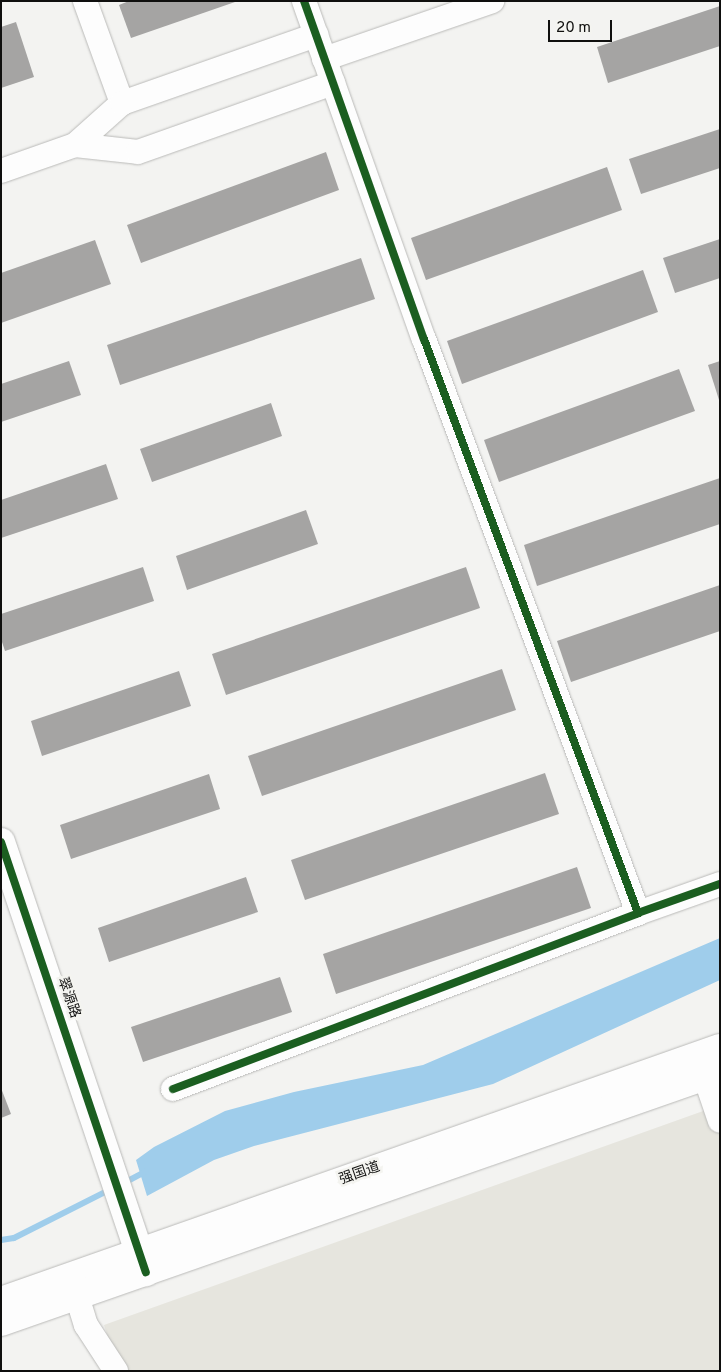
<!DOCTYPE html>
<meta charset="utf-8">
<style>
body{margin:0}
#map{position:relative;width:721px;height:1372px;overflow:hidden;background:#f3f3f1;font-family:Overpass,"Noto Sans SC",sans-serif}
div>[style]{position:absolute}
.built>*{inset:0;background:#e6e5de}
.water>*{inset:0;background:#9fcdeb}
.stream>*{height:6px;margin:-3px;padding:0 3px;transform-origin:3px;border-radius:3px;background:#9fcdeb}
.building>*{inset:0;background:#a5a4a3}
.roads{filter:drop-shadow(0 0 1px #babab8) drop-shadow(0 0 1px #babab8)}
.minor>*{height:24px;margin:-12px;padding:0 12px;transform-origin:12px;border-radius:12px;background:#fdfdfd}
.tertiary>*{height:28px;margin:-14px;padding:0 14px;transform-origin:14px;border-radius:14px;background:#fdfdfd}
.secondary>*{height:28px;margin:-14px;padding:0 14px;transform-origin:14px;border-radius:14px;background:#fdfdfd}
.cycleway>*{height:8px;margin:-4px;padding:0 4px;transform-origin:4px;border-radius:4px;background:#1b5e20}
span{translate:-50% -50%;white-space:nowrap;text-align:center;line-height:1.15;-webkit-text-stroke:5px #f4f4f0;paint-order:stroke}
.street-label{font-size:14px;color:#0f0f0e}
.frame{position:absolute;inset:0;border:2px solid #0f0f0e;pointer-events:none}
.scale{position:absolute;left:548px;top:20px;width:64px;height:22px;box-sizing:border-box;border:2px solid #0f0f0e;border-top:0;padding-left:6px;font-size:15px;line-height:18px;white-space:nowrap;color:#0f0f0e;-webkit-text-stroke:4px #f4f4f0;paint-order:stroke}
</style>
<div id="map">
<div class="built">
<div style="clip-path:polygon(720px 1105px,720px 1371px,119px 1371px,104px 1325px)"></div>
</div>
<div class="water">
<div style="clip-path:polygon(720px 938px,720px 980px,493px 1084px,254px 1146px,214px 1160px,147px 1196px,136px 1160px,154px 1147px,225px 1111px,294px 1092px,423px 1065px)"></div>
</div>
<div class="stream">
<div style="left:122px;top:1184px;width:27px;rotate:-28deg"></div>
<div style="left:1px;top:1240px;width:13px;rotate:-9deg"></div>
<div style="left:14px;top:1238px;width:109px;rotate:-26.8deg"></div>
</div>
<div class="building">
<div style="clip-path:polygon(129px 1px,235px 1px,235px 2px,131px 38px,119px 5px)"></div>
<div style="clip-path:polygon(720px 6px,720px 46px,608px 83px,597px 47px)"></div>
<div style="clip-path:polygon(16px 22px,34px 77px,1px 88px,1px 27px)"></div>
<div style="clip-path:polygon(720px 129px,720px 168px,641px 194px,629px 159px)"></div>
<div style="clip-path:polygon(326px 152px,339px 190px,141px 263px,127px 225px)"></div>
<div style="clip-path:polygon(607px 167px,622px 210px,426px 280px,411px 238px)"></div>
<div style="clip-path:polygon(720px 239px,720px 278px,675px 293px,663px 258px)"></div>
<div style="clip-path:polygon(95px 240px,111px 284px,1px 323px,1px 273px)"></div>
<div style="clip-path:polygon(361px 258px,375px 299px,120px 385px,107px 345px)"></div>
<div style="clip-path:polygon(643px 270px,658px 312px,462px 384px,447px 341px)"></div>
<div style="clip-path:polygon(69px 361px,81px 395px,1px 422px,1px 384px)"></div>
<div style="clip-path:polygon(720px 361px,720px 400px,719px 400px,708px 365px)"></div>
<div style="clip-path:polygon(679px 369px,695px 411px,499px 482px,484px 440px)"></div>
<div style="clip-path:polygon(271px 403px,282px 436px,152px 482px,140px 449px)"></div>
<div style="clip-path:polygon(106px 464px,118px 499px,1px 538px,1px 500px)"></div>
<div style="clip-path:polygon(720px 478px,720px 524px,537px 586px,524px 545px)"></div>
<div style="clip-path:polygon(306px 510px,318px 544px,187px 590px,176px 556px)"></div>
<div style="clip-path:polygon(143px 567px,154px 601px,5px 651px,1px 639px,1px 614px)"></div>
<div style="clip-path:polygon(466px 567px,480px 608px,226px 695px,212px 654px)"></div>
<div style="clip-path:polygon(720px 585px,720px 631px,571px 682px,557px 641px)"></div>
<div style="clip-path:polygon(502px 669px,516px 710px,262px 796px,248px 756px)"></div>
<div style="clip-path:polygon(179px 671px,191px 706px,42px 756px,31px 721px)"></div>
<div style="clip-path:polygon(545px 773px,559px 814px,305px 900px,291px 860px)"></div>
<div style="clip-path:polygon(209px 774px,220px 809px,71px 859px,60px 825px)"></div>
<div style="clip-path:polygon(577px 867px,591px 908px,336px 994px,323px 954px)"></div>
<div style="clip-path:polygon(246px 877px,258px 912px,109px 962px,98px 928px)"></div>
<div style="clip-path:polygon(280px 977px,292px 1012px,143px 1062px,131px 1027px)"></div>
<div style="clip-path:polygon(1px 1088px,11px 1114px,1px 1118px)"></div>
</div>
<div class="roads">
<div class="minor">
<div style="left:85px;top:1px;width:109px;rotate:70.1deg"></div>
<div style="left:304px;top:1px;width:359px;rotate:70.5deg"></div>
<div style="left:424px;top:339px;width:613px;rotate:69.55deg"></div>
<div style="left:638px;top:913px;width:87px;rotate:-19.5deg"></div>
<div style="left:324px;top:59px;width:178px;rotate:-19deg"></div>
<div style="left:75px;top:145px;width:63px;rotate:6.3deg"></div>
<div style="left:138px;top:152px;width:207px;rotate:-19.5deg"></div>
<div style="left:1px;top:171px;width:78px;rotate:-19.4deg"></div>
<div style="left:75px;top:145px;width:63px;rotate:-41.8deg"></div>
<div style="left:122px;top:103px;width:206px;rotate:-19.3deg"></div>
<div style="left:699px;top:1059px;width:65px;rotate:71.3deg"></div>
<div style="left:173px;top:1089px;width:497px;rotate:-20.7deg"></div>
<div style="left:77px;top:1296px;width:30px;rotate:73deg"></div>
<div style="left:86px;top:1325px;width:55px;rotate:56.9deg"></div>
</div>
<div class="tertiary">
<div style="left:1px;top:842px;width:454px;rotate:71.4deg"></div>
</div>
<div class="secondary">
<div style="left:1px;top:1301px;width:762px;rotate:-19.39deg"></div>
<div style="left:1px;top:1322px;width:762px;rotate:-19.24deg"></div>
</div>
</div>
<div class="cycleway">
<div style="left:304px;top:1px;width:359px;rotate:70.5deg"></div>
<div style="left:424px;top:339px;width:613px;rotate:69.55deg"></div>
<div style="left:638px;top:913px;width:87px;rotate:-19.5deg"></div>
<div style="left:1px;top:842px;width:454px;rotate:71.4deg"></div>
<div style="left:173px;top:1089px;width:497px;rotate:-20.7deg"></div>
</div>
<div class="street-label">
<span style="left:68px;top:998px;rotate:71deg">翠源路</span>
<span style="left:360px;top:1174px;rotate:-19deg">强国道</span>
</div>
<div class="frame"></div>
<div class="scale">20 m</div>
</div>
